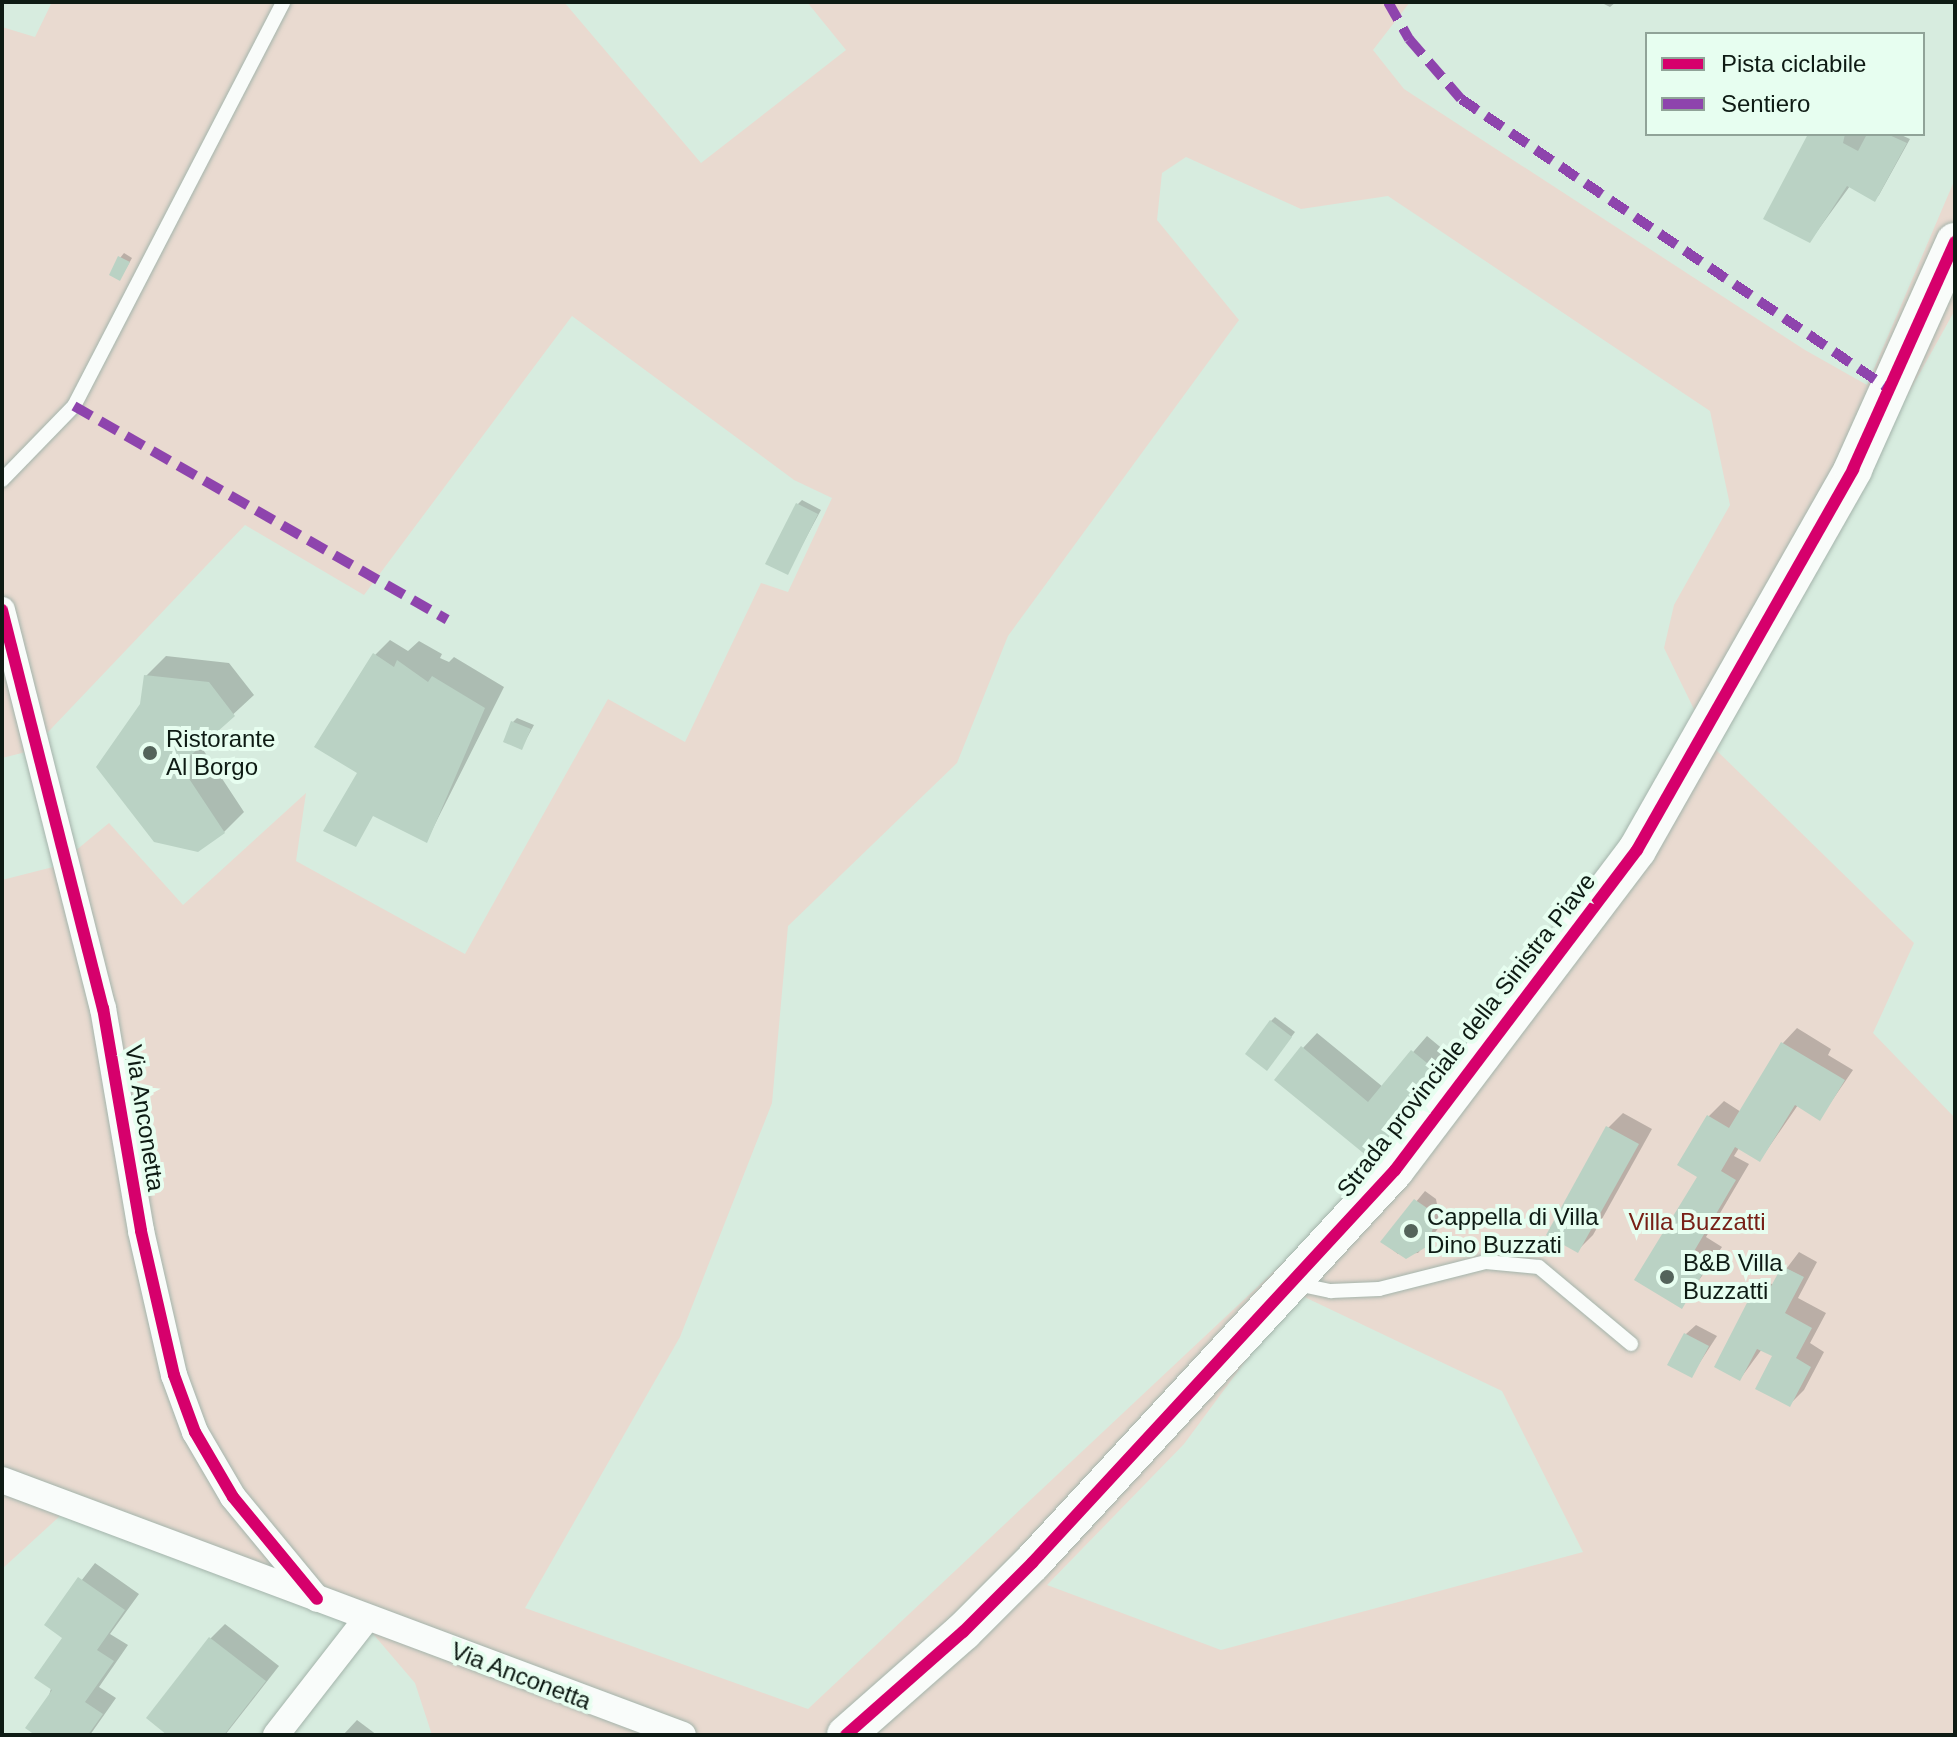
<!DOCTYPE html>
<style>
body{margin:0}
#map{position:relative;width:1957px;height:1737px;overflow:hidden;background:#d7ecdf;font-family:Arial,sans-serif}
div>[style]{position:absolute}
.green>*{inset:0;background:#e9dad0}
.shadow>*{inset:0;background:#0003}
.building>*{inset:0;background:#bad2c4}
.roads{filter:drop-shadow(0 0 2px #a4b4ab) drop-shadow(0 0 2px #a4b4ab)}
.lane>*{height:14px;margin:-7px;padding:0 7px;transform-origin:7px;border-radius:7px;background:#f9fcfa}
.street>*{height:26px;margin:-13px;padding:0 13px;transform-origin:13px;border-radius:13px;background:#f9fcfa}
.secondary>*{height:38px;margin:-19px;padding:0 19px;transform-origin:19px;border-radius:19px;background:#f9fcfa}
.quiet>*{height:10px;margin-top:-5px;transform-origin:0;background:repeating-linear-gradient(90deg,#8e44ad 0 20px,transparent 0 30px)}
.cycleway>*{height:12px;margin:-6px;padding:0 6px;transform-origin:6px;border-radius:6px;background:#d6006c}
.dots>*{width:22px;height:22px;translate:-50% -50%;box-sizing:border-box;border:4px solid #e7fef0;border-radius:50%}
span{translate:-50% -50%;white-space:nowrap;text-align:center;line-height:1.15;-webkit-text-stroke:8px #e7fef0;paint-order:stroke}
.poi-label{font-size:24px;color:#0e1b14}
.left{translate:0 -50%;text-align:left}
.street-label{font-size:24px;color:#0e1b14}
.park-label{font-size:24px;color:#782017}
.frame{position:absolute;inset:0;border:4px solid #0e1b14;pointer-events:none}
.legend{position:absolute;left:1645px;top:32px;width:280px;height:104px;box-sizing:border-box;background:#e7fef0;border:2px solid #90a398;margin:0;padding:10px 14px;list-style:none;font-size:24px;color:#0e1b14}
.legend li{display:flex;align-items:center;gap:16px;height:40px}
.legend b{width:40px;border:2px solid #90a398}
</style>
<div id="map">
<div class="green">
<div style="clip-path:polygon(evenodd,52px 2px,564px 2px,701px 163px,846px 50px,807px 2px,1410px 2px,1373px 50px,1404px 89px,1805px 350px,1867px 385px,1955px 179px,1955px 310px,1712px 746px,1914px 943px,1873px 1033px,1955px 1118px,1955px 1735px,432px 1735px,415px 1683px,368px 1628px,61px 1515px,2px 1569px,2px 880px,57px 866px,109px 823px,183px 905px,306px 793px,296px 861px,465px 954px,608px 699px,685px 742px,761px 583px,788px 592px,832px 498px,794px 480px,572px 316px,364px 595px,245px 525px,30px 751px,2px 758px,2px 27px,35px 37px,52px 2px,1186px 157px,1301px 209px,1388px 196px,1710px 411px,1730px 505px,1674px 605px,1664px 648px,1712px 746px,1296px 1292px,1286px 1260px,808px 1709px,525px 1608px,680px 1337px,772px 1103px,788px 926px,957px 763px,1008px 636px,1239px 320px,1157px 220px,1162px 173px,1186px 157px,52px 2px,1296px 1293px,1502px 1391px,1583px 1552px,1221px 1650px,1047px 1585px,1184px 1444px,1296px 1293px)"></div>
</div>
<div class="shadow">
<div style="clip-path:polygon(1600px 2px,1616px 2px,1610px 7px)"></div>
<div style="clip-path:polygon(1810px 134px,1899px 134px,1910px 139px,1879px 195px,1875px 199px,1850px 186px,1810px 241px)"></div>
<div style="clip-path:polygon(124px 253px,132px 258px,120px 279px,120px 258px)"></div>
<div style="clip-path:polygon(802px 500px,821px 510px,787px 573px,798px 504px)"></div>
<div style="clip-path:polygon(390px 640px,408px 651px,419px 641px,442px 654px,440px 658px,449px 662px,454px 657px,504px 687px,427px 840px,374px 814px,359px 772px,375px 655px)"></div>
<div style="clip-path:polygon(166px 656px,229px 663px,254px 695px,200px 745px,244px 812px,224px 832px,155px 840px,98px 768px,142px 704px,146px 676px)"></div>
<div style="clip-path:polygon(517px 718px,534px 725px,522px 747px,513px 722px)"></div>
<div style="clip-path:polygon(1275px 1017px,1295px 1032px,1271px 1064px,1271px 1021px)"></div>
<div style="clip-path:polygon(1797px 1028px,1831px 1049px,1828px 1055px,1853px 1070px,1820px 1118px,1798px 1105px,1760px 1160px,1739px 1148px,1734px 1156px,1749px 1164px,1706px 1237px,1722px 1247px,1681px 1306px,1709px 1116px,1724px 1101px,1741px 1112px,1783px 1043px)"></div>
<div style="clip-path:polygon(1317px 1033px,1383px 1087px,1427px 1036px,1456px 1060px,1373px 1158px,1303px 1048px)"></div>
<div style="clip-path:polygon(1623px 1113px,1652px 1129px,1593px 1235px,1578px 1250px,1608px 1128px)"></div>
<div style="clip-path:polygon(1425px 1191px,1436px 1199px,1441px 1225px,1418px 1253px,1398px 1254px,1383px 1242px)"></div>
<div style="clip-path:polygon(1799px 1252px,1817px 1262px,1798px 1298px,1826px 1313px,1810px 1343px,1824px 1352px,1804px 1390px,1789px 1405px,1775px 1355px,1762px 1349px,1740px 1379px,1752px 1296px,1767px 1282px,1774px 1285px)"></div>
<div style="clip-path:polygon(1696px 1325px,1717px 1336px,1691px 1376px,1686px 1334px)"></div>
<div style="clip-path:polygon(95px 1563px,139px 1594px,110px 1634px,128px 1645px,99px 1687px,116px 1698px,90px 1735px,38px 1735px,65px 1638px,47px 1625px)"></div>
<div style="clip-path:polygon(225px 1624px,279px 1666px,225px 1735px,171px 1735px,210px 1639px)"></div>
<div style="clip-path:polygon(357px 1720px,377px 1735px,343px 1735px)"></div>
</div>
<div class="building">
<div style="clip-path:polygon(1808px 134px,1845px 134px,1843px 143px,1858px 151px,1867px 134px,1887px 134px,1907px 143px,1875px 202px,1847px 186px,1810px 243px,1763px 219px)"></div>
<div style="clip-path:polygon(118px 256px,130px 262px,120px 281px,109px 275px)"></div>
<div style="clip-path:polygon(796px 503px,818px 514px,788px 575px,765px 564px)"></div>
<div style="clip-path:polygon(373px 653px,394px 667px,397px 660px,428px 682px,432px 676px,485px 708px,427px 843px,373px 816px,356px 847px,323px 831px,357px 773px,314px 747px)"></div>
<div style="clip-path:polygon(144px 675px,209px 682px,235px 716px,180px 765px,225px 833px,198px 852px,154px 842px,96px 767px,140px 704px)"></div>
<div style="clip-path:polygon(511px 721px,531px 729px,522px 750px,503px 742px)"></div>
<div style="clip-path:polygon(1270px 1020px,1292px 1037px,1267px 1071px,1245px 1054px)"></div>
<div style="clip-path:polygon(1781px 1042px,1845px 1080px,1820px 1121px,1795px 1105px,1760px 1162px,1735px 1147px,1721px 1171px,1736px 1180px,1693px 1253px,1709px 1263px,1682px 1309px,1634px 1280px,1697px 1177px,1677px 1165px,1707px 1115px,1729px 1128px)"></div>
<div style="clip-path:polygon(1301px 1046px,1368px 1102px,1411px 1050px,1443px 1076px,1373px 1161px,1274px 1080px)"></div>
<div style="clip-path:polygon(1606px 1126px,1639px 1144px,1578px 1253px,1546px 1235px)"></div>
<div style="clip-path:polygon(1414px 1199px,1427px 1208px,1434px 1224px,1428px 1246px,1406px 1259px,1380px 1242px)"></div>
<div style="clip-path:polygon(1782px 1266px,1804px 1277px,1785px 1313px,1812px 1328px,1796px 1358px,1811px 1367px,1790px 1407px,1755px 1389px,1772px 1356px,1757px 1349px,1740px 1381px,1714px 1367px,1751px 1295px,1763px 1301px)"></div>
<div style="clip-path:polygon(1684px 1333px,1709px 1346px,1692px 1378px,1667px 1365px)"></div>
<div style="clip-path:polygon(78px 1577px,125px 1610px,97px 1650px,114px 1661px,85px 1702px,103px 1714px,88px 1735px,35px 1735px,25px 1728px,52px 1690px,34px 1678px,62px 1638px,44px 1625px)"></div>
<div style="clip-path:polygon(209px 1637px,266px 1681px,224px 1735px,167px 1735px,146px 1718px)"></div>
</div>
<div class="roads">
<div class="lane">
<div style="left:2px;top:480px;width:103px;rotate:-45.8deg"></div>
<div style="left:74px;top:406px;width:455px;rotate:-62.6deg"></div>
<div style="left:1297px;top:1284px;width:35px;rotate:12deg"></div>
<div style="left:1331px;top:1291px;width:48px;rotate:-2.4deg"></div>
<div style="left:1379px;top:1289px;width:110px;rotate:-14.2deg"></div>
<div style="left:1486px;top:1262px;width:53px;rotate:5.4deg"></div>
<div style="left:1539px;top:1267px;width:120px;rotate:39.9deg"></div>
</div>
<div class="street">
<div style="left:2px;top:610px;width:411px;rotate:75.8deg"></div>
<div style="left:103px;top:1008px;width:226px;rotate:80.3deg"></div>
<div style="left:141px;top:1231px;width:148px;rotate:77.1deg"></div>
<div style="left:174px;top:1375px;width:61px;rotate:69.8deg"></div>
<div style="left:195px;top:1432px;width:75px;rotate:59.7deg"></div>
<div style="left:233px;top:1497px;width:132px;rotate:50.5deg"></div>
<div style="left:2px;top:1480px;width:727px;rotate:20.53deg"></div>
<div style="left:276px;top:1735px;width:148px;rotate:-52.1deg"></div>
</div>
<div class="secondary">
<div style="left:846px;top:1735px;width:156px;rotate:-41.4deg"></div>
<div style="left:963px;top:1632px;width:98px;rotate:-45deg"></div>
<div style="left:1032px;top:1563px;width:535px;rotate:-47.27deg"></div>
<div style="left:1395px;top:1170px;width:401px;rotate:-52.9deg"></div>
<div style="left:1637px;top:850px;width:438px;rotate:-60.4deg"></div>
<div style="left:1853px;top:469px;width:249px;rotate:-65.8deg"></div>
</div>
</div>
<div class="quiet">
<div style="left:1388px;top:2px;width:43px;rotate:60.4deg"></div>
<div style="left:1409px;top:39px;width:79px;rotate:49.1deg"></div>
<div style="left:1461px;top:99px;width:517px;rotate:34.12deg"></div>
<div style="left:74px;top:406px;width:430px;rotate:29.8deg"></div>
</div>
<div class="cycleway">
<div style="left:2px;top:610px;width:411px;rotate:75.8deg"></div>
<div style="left:103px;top:1008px;width:226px;rotate:80.3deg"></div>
<div style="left:141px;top:1231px;width:148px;rotate:77.1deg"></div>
<div style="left:174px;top:1375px;width:61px;rotate:69.8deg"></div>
<div style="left:195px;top:1432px;width:75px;rotate:59.7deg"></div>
<div style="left:233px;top:1497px;width:132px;rotate:50.5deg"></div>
<div style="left:846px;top:1735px;width:156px;rotate:-41.4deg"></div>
<div style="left:963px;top:1632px;width:98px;rotate:-45deg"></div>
<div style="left:1032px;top:1563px;width:535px;rotate:-47.27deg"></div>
<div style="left:1395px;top:1170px;width:401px;rotate:-52.9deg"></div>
<div style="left:1637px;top:850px;width:438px;rotate:-60.4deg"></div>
<div style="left:1853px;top:469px;width:249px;rotate:-65.8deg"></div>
</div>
<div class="dots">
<div style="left:150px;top:753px;background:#54645b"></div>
<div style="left:1411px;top:1231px;background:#54645b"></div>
<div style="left:1667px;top:1277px;background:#54645b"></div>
</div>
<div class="poi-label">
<span class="left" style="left:166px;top:753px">Ristorante<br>Al Borgo</span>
<span class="left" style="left:1427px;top:1231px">Cappella di Villa<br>Dino Buzzati</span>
<span class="left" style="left:1683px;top:1277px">B&amp;B Villa<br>Buzzatti</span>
</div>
<div class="street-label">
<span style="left:1466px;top:1035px;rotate:-52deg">Strada provinciale della Sinistra Piave</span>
<span style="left:145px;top:1118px;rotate:81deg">Via Anconetta</span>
<span style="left:521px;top:1676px;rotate:21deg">Via Anconetta</span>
</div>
<div class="park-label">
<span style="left:1697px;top:1222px">Villa Buzzatti</span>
</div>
<div class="frame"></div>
<ul class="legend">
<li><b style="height:10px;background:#d6006c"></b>Pista ciclabile</li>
<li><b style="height:10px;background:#8e44ad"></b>Sentiero</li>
</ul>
</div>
